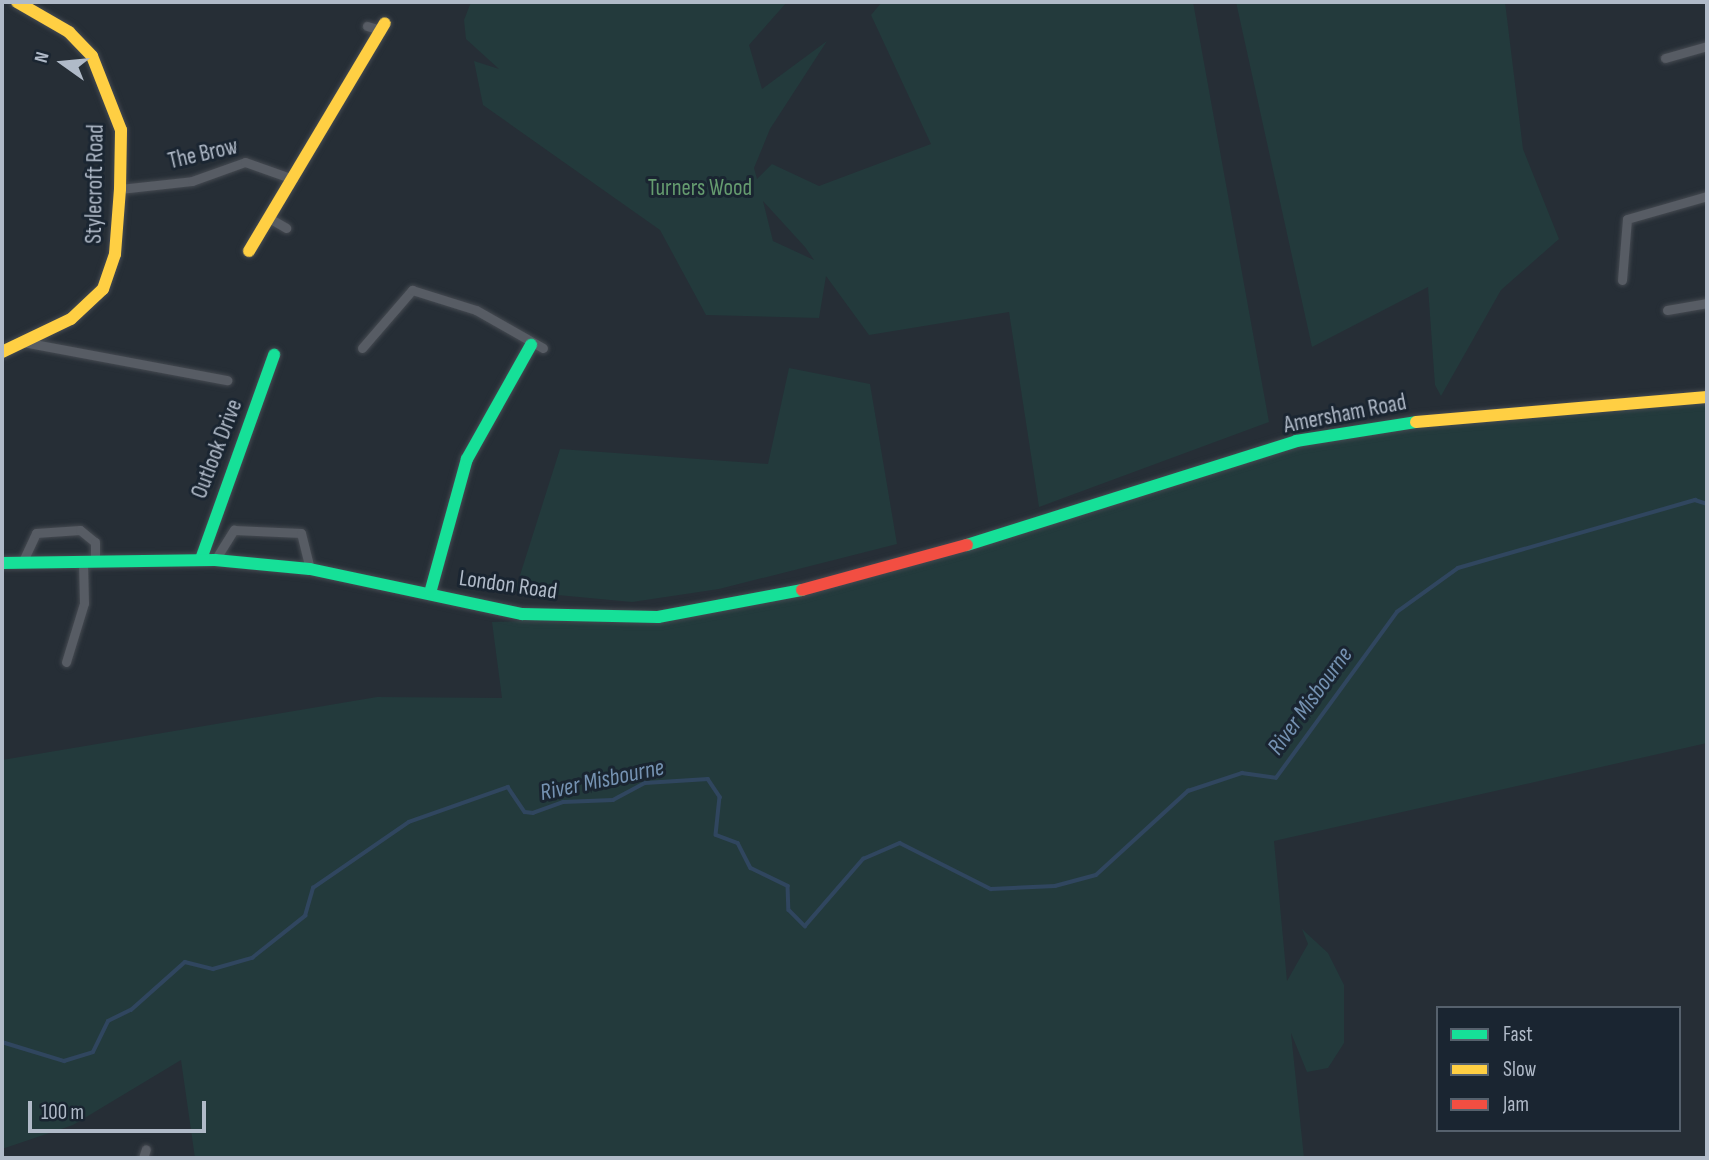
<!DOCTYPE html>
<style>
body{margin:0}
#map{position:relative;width:1709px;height:1160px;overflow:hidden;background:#262e36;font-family:"Sofia Sans Condensed",sans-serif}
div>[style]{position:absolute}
.green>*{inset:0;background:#233a3c}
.stream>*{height:3.5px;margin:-1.75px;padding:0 1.75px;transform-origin:1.75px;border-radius:1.75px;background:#30465f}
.roads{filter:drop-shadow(0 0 2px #454a51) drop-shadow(0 0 2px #454a51)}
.street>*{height:9px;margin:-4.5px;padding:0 4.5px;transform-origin:4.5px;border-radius:4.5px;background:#575c64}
.fast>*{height:12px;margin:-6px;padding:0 6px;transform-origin:6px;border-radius:6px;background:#16e098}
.slow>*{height:12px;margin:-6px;padding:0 6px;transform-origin:6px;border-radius:6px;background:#ffcf43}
.jam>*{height:12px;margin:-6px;padding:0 6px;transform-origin:6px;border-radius:6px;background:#f24e42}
span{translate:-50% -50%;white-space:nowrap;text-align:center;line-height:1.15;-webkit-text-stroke:6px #1a2531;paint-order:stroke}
.street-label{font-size:23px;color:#b0bac8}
.park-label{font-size:23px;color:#659b6f}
.water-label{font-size:24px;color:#7592b2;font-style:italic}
.frame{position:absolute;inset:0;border:4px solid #b0bac8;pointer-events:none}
.legend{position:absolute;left:1436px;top:1006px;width:245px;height:126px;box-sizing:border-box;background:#1a2531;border:2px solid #56616d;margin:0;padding:9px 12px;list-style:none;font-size:21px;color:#b0bac8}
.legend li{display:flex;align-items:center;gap:14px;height:35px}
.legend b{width:35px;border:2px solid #56616d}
.north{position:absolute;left:28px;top:28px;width:70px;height:70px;-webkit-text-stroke:5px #1a2531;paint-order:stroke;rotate:285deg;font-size:19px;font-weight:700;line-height:28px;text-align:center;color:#b0bac8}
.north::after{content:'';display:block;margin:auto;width:24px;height:32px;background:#b0bac8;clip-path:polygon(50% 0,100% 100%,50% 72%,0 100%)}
.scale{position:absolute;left:28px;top:1101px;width:178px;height:32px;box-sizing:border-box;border:4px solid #b0bac8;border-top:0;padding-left:9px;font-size:21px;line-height:24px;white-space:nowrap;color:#b0bac8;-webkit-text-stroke:5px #1a2531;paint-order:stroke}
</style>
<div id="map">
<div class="green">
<div style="clip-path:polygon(evenodd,471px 2px,787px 2px,749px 45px,762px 89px,827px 41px,770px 129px,754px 168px,757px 179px,772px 164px,819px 186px,931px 144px,871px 15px,882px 2px,1193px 2px,1269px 422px,1039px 507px,1009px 312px,869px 335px,826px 276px,819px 318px,706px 315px,660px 230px,483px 105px,474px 61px,499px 69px,466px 39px,464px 20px,471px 2px,763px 201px,805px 247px,814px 260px,773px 241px,763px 201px)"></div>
<div style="clip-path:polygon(1236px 2px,1505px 2px,1523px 149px,1559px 239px,1501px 290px,1441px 396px,1435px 385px,1428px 287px,1312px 347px)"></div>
<div style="clip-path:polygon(789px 368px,870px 384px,897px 544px,719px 589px,632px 602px,515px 591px,560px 449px,768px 464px)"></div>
<div style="clip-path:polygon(1707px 396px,1707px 743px,1274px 841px,1287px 981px,1308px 944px,1302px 929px,1328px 953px,1344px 985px,1344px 1043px,1328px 1068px,1307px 1072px,1291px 1033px,1304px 1158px,195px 1158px,181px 1060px,73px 1125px,2px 1149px,2px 760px,377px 697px,502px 698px,492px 622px,658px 617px,876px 574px,1296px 441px)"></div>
</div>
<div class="stream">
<div style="left:2px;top:1042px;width:65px;rotate:17deg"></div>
<div style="left:64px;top:1061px;width:30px;rotate:-17deg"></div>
<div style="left:93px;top:1052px;width:34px;rotate:-64deg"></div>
<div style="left:108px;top:1021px;width:25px;rotate:-26deg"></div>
<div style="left:131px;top:1010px;width:72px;rotate:-41.6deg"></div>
<div style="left:185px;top:962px;width:29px;rotate:14deg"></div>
<div style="left:213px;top:969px;width:41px;rotate:-15.8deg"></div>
<div style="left:252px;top:958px;width:68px;rotate:-38.4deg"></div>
<div style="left:305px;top:916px;width:29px;rotate:-74deg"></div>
<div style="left:313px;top:888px;width:116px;rotate:-34.5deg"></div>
<div style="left:409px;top:822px;width:105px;rotate:-19.5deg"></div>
<div style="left:508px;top:787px;width:30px;rotate:56deg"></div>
<div style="left:525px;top:812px;width:8px;rotate:7deg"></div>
<div style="left:533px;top:813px;width:32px;rotate:-20deg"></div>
<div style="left:563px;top:802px;width:50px;rotate:-2.3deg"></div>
<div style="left:613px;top:800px;width:36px;rotate:-28deg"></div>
<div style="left:645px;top:783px;width:63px;rotate:-3.6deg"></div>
<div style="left:708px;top:779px;width:22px;rotate:56deg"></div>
<div style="left:720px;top:797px;width:38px;rotate:96deg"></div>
<div style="left:716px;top:835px;width:23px;rotate:20deg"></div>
<div style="left:738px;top:843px;width:28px;rotate:63deg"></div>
<div style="left:751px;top:868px;width:41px;rotate:25.9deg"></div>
<div style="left:788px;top:886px;width:24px;rotate:88deg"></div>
<div style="left:789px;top:910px;width:23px;rotate:45deg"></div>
<div style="left:805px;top:926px;width:89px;rotate:-49.1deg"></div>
<div style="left:863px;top:859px;width:40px;rotate:-23.4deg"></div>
<div style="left:900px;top:843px;width:102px;rotate:26.8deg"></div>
<div style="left:991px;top:889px;width:64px;rotate:-2.7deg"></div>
<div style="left:1055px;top:886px;width:42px;rotate:-15deg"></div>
<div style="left:1096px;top:875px;width:125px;rotate:-42.4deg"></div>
<div style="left:1188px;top:791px;width:57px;rotate:-18.4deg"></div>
<div style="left:1242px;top:773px;width:34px;rotate:8deg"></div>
<div style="left:1276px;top:778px;width:205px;rotate:-53.9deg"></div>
<div style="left:1397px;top:612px;width:75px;rotate:-35.8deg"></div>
<div style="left:1458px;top:568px;width:247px;rotate:-16deg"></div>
<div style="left:1695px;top:500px;width:13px;rotate:18deg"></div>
</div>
<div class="roads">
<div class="street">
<div style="left:367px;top:26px;width:15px;rotate:16deg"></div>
<div style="left:1665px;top:58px;width:44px;rotate:-15.9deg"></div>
<div style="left:120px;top:189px;width:72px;rotate:-6.3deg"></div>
<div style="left:192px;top:181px;width:56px;rotate:-19.7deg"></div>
<div style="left:245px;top:162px;width:51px;rotate:19.5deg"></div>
<div style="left:269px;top:218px;width:20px;rotate:30deg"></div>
<div style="left:1622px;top:280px;width:61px;rotate:-85.3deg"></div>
<div style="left:1627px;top:219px;width:83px;rotate:-16deg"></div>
<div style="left:1667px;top:310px;width:41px;rotate:-9.9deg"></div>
<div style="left:23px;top:342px;width:208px;rotate:10.6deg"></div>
<div style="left:362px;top:348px;width:77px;rotate:-49.2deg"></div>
<div style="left:412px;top:290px;width:67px;rotate:17.4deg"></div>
<div style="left:476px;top:310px;width:77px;rotate:29.6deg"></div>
<div style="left:215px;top:560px;width:36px;rotate:-58deg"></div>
<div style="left:234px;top:530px;width:67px;rotate:2.6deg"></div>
<div style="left:301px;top:533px;width:37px;rotate:76deg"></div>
<div style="left:23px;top:561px;width:31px;rotate:-65deg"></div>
<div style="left:36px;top:533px;width:44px;rotate:-3.9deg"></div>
<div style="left:80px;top:530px;width:19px;rotate:39deg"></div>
<div style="left:95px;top:542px;width:17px;rotate:90deg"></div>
<div style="left:66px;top:662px;width:62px;rotate:-73deg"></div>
<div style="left:84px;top:603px;width:41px;rotate:-91.4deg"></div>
<div style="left:143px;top:1158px;width:9px;rotate:-72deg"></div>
</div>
<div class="fast">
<div style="left:967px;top:545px;width:345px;rotate:-17.5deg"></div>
<div style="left:1296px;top:441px;width:121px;rotate:-9deg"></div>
<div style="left:201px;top:559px;width:217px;rotate:-70.3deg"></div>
<div style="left:2px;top:563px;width:213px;rotate:-0.8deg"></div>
<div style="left:215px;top:560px;width:95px;rotate:5.4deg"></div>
<div style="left:310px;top:569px;width:217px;rotate:12deg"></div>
<div style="left:522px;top:614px;width:136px;rotate:1.3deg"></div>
<div style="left:658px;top:617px;width:147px;rotate:-10.6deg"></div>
<div style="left:430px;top:593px;width:139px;rotate:-74.6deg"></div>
<div style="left:467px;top:459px;width:131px;rotate:-60.7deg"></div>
</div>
<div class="slow">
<div style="left:249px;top:251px;width:265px;rotate:-59.2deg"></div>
<div style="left:2px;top:352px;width:76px;rotate:-25.6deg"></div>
<div style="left:71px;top:319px;width:44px;rotate:-43.2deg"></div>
<div style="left:103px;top:289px;width:37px;rotate:-71deg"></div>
<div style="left:115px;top:254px;width:65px;rotate:-85.6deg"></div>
<div style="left:120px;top:189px;width:59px;rotate:-89deg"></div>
<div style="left:121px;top:130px;width:79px;rotate:-111.4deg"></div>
<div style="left:92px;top:56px;width:33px;rotate:-134deg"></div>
<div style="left:69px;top:32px;width:60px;rotate:-150deg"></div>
<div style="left:1416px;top:422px;width:292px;rotate:-4.9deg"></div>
</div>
<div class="jam">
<div style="left:802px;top:590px;width:171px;rotate:-15.3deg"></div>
</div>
</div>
<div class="street-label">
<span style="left:203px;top:154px;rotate:-13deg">The Brow</span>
<span style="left:95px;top:184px;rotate:-89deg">Stylecroft Road</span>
<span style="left:1345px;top:414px;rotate:-11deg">Amersham Road</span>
<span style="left:217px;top:449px;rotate:-69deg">Outlook Drive</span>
<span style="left:508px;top:585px;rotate:8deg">London Road</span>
</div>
<div class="park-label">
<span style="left:700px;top:188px">Turners Wood</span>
</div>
<div class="water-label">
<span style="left:1310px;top:701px;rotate:-54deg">River Misbourne</span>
<span style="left:602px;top:780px;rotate:-12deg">River Misbourne</span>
</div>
<div class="frame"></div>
<ul class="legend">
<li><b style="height:9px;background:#16e098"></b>Fast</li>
<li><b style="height:9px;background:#ffcf43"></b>Slow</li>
<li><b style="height:9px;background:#f24e42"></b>Jam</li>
</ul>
<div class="north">N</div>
<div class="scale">100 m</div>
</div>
